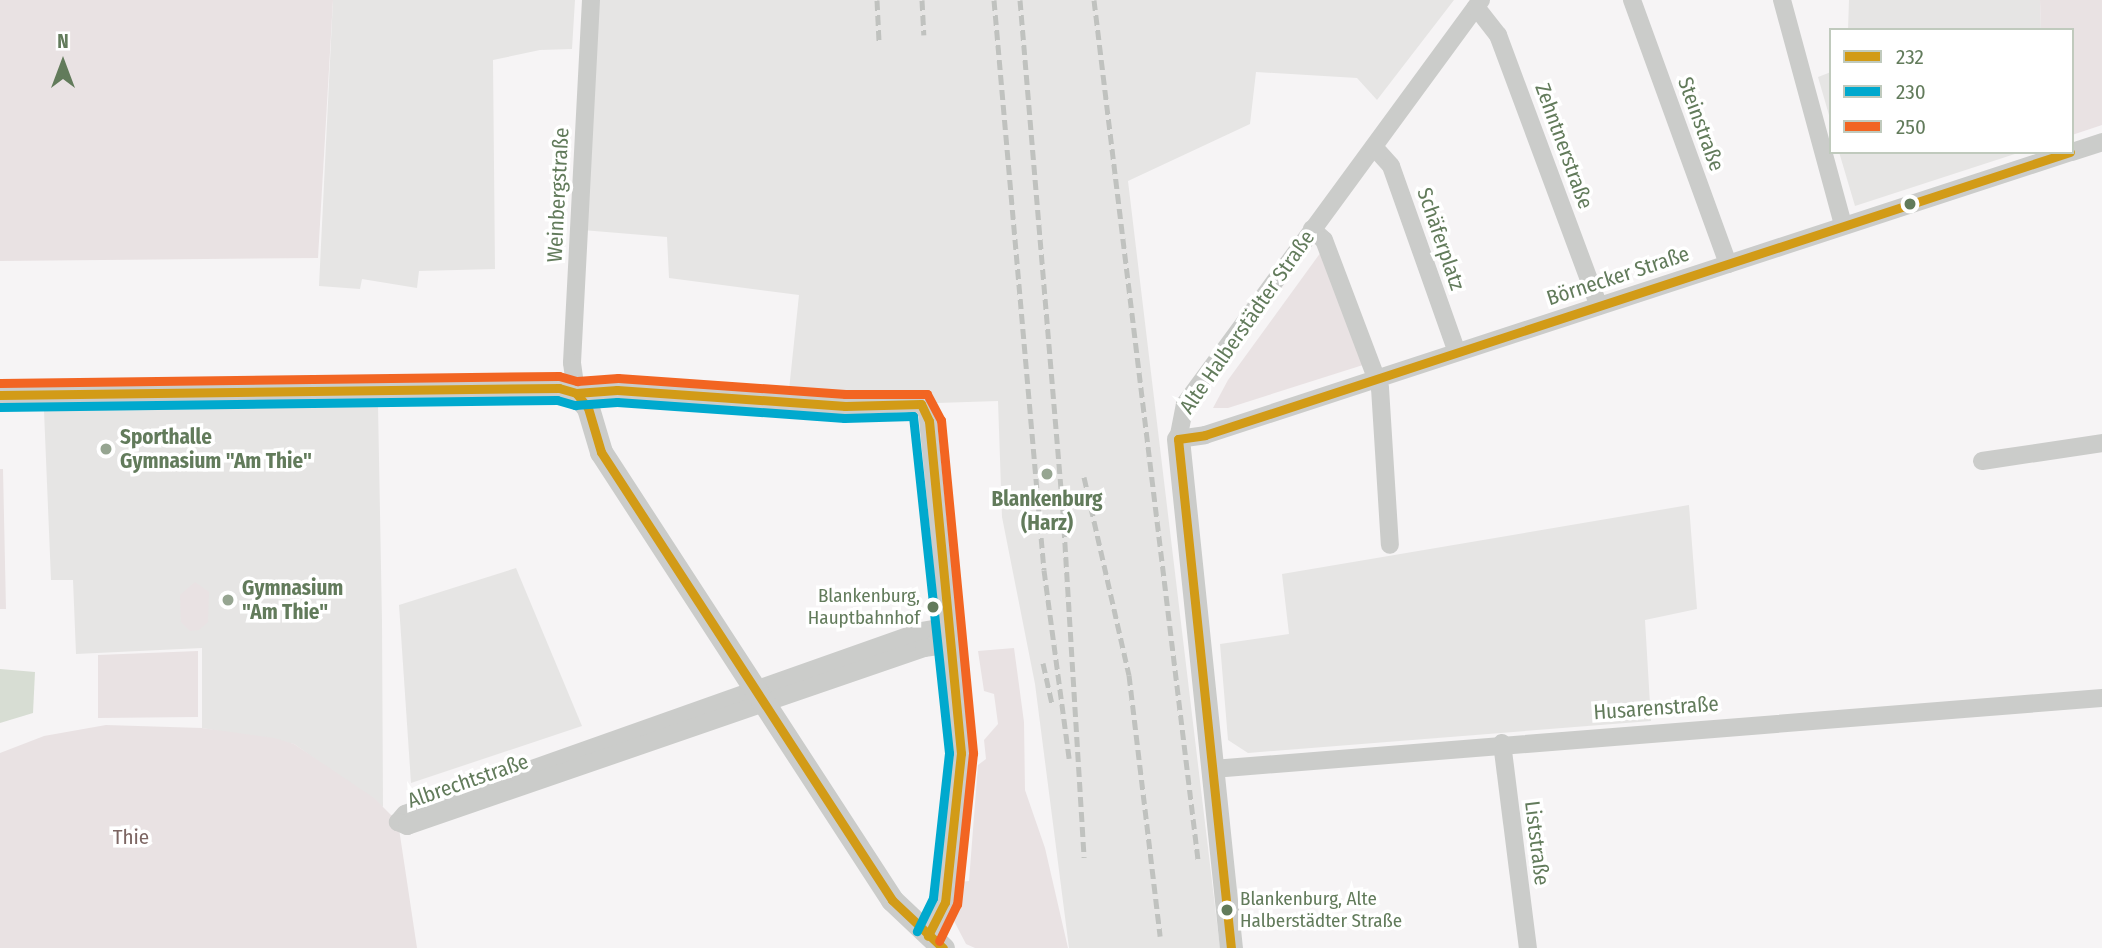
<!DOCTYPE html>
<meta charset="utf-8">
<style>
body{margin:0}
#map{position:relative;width:2102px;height:948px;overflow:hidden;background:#f6f4f5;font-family:"Fira Sans Condensed",sans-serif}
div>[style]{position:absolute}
.built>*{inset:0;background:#e6e5e4}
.green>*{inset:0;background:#e9e2e3}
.water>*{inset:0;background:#d7ddd3}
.minor>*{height:18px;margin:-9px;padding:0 9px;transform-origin:9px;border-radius:9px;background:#cbccca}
.tertiary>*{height:23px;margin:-11.5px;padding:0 11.5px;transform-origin:11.5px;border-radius:11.5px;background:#cbccca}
.rail>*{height:5px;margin-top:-2.5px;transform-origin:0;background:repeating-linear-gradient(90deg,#c0c2bf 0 10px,transparent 0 15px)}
.bus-1>*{height:9px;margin:-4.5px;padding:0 4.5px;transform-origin:4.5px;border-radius:4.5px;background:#d29b17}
.bus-2>*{height:9px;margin:-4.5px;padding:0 4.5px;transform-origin:4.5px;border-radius:4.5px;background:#00a9ce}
.bus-3>*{height:9px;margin:-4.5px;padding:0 4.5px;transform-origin:4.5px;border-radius:4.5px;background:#f26522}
.dots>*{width:19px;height:19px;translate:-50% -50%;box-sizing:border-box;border:4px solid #fff;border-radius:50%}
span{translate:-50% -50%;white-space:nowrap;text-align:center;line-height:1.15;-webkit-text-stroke:7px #fff;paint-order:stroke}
.bus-label{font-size:19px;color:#627b5b}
.right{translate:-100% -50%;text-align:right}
.left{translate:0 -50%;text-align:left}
.street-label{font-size:21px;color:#627b5b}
.poi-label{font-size:21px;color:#627b5b;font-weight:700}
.park-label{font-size:21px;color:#7d6663}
.legend{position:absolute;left:1829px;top:28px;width:245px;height:126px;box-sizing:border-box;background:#fff;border:2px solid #c0cabd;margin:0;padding:9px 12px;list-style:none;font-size:21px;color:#627b5b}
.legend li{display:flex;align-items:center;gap:14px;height:35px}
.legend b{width:35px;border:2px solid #c0cabd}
.north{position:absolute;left:28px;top:28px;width:70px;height:70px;-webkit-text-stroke:5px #fff;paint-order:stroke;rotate:0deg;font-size:19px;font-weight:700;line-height:28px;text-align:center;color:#627b5b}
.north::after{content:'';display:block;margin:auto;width:24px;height:32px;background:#627b5b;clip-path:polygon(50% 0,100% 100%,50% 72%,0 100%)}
</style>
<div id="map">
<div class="built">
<div style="clip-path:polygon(333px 0,575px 0,572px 49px,540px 50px,493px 60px,495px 269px,419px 271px,417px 288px,362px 279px,360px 289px,319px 286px)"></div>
<div style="clip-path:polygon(596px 0,1454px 0,1377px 100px,1357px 78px,1256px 72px,1250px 124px,1128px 181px,1220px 948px,1069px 948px,1035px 684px,1002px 517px,998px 401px,937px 403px,789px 390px,799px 295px,669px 278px,667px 237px,582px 230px)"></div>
<div style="clip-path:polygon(1849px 0,2040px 0,2041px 30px,1848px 30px)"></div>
<div style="clip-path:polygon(1831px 72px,1831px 122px,1818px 77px)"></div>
<div style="clip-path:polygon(1839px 152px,2021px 152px,1855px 206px)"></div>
<div style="clip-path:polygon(378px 405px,382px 621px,383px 807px,294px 744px,202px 728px,202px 648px,76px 654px,73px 580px,51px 580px,44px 411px)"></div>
<div style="clip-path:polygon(1689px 505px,1697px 609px,1645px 620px,1651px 721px,1248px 753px,1228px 740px,1220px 644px,1289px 634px,1282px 574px)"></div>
<div style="clip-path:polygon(516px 568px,582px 726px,411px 783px,399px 605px)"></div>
</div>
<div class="green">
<div style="clip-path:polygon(0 0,333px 0,318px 258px,0 261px)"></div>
<div style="clip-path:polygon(2040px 0,2102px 0,2102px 125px,2072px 135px,2072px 30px,2041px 30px)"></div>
<div style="clip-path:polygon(1321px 252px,1363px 365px,1228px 408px,1213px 408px,1228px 380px)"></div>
<div style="clip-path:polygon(0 469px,3px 469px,6px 609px,0 609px)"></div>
<div style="clip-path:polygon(195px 582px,209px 592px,208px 622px,199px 630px,190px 631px,181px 622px,180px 595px)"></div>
<div style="clip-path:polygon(1014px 648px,1024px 722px,1025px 790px,1045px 848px,1068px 948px,975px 948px,966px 944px,953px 919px,960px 882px,969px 881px,978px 765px,986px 759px,984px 740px,998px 724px,994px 694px,984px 691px,978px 651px)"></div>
<div style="clip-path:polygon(198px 651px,198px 717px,98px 718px,98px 655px)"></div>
<div style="clip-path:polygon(106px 725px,202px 728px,274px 738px,294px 744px,374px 798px,398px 822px,417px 948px,0 948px,0 753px,44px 736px)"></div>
</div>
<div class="water">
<div style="clip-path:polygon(0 669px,35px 672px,33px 713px,0 723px)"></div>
</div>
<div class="minor">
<div style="left:591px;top:0;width:363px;rotate:93deg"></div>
<div style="left:572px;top:363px;width:30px;rotate:82deg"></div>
<div style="left:576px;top:393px;width:41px;rotate:-4.2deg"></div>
<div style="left:617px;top:390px;width:229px;rotate:4deg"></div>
<div style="left:845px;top:406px;width:63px;rotate:-2.7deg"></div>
<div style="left:908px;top:403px;width:20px;rotate:20deg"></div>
<div style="left:927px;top:410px;width:345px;rotate:84.3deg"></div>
<div style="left:961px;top:753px;width:150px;rotate:96.1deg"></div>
<div style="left:945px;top:902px;width:38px;rotate:117deg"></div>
<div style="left:1481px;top:0;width:501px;rotate:126.23deg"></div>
<div style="left:1185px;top:404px;width:36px;rotate:101deg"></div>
<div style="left:1178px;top:439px;width:27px;rotate:-8deg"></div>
<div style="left:1205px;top:435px;width:911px;rotate:-18.1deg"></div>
<div style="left:1632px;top:0;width:281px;rotate:70deg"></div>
<div style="left:1782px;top:0;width:233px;rotate:74.8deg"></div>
<div style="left:1476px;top:7px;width:36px;rotate:52deg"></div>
<div style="left:1498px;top:35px;width:289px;rotate:69.6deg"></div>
<div style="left:1374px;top:147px;width:25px;rotate:48deg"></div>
<div style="left:1391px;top:166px;width:197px;rotate:70.5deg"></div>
<div style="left:2072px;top:152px;width:32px;rotate:-18deg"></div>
<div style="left:1312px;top:229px;width:16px;rotate:43deg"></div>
<div style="left:1324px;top:240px;width:158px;rotate:69.3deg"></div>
<div style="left:1380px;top:388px;width:157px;rotate:86.4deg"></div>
<div style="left:1982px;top:461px;width:121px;rotate:-8.5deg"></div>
<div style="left:950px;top:626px;width:28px;rotate:170deg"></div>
<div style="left:922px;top:631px;width:548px;rotate:160.51deg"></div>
<div style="left:405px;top:814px;width:11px;rotate:131deg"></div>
<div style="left:398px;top:822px;width:10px;rotate:24deg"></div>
<div style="left:407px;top:826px;width:547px;rotate:-19deg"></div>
<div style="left:924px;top:648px;width:28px;rotate:-8deg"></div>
<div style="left:1502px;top:743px;width:207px;rotate:82.8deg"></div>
<div style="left:1213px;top:769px;width:892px;rotate:-4.57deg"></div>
</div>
<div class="tertiary">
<div style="left:0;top:395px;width:559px;rotate:-0.72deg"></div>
<div style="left:559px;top:388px;width:18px;rotate:16deg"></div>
<div style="left:576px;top:393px;width:19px;rotate:51deg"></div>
<div style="left:588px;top:408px;width:46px;rotate:73.5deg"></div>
<div style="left:601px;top:452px;width:534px;rotate:56.99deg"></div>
<div style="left:892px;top:900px;width:70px;rotate:43.3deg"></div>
<div style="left:1178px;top:439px;width:512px;rotate:84.06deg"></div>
</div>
<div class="rail">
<div style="left:877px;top:0;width:41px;rotate:87.2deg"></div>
<div style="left:922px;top:0;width:35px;rotate:87deg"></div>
<div style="left:994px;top:0;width:572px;rotate:84.99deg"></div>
<div style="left:1044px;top:570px;width:190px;rotate:82.4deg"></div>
<div style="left:1020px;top:0;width:514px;rotate:85.2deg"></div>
<div style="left:1063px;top:512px;width:346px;rotate:86.5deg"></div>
<div style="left:1094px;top:0;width:866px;rotate:83.1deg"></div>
<div style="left:1084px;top:477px;width:203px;rotate:77.2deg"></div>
<div style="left:1129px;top:675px;width:263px;rotate:83.2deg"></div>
<div style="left:1043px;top:663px;width:42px;rotate:77.6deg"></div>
</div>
<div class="bus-1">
<div style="left:576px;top:393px;width:19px;rotate:51deg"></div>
<div style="left:588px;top:408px;width:46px;rotate:73.5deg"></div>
<div style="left:601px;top:452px;width:534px;rotate:56.99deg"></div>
<div style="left:892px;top:900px;width:70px;rotate:43.3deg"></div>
<div style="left:0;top:395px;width:559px;rotate:-0.72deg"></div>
<div style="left:559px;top:388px;width:18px;rotate:16deg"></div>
<div style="left:576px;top:393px;width:41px;rotate:-4.2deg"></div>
<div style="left:617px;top:390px;width:229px;rotate:4deg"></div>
<div style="left:845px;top:406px;width:76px;rotate:-1.5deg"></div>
<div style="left:921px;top:404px;width:19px;rotate:65deg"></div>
<div style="left:929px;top:421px;width:334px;rotate:84.5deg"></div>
<div style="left:961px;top:753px;width:150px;rotate:96.1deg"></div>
<div style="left:945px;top:902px;width:38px;rotate:117deg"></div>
<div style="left:1178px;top:439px;width:27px;rotate:-8deg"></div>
<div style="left:1205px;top:435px;width:910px;rotate:-18.12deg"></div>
<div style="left:1178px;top:439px;width:512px;rotate:84.06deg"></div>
</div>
<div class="bus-2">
<div style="left:0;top:407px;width:557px;rotate:-0.72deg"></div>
<div style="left:557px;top:400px;width:19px;rotate:16deg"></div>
<div style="left:575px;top:405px;width:42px;rotate:-4.1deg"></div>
<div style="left:617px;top:402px;width:228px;rotate:4deg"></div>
<div style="left:844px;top:418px;width:69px;rotate:-1.7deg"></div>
<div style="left:913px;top:416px;width:339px;rotate:83.9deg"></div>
<div style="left:949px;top:753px;width:146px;rotate:96.3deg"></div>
<div style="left:933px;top:898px;width:37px;rotate:116deg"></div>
</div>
<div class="bus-3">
<div style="left:0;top:383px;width:559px;rotate:-0.72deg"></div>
<div style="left:559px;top:376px;width:19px;rotate:16deg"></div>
<div style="left:577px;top:381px;width:41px;rotate:-4.2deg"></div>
<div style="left:618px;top:378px;width:228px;rotate:4deg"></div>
<div style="left:845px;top:394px;width:82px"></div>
<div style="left:927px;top:394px;width:30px;rotate:62deg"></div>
<div style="left:941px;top:420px;width:335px;rotate:84.5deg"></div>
<div style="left:973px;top:753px;width:152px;rotate:96deg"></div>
<div style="left:957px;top:904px;width:41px;rotate:115.9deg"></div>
</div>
<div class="dots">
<div style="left:1910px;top:204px;background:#627b5b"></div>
<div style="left:106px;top:449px;background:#96a591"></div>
<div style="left:1047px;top:474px;background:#96a591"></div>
<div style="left:228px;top:600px;background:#96a591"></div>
<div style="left:933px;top:607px;background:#627b5b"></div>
<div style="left:1227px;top:910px;background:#627b5b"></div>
</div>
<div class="bus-label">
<span class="right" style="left:920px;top:607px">Blankenburg,<br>Hauptbahnhof</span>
<span class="left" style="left:1240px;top:910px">Blankenburg, Alte<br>Halberstädter Straße</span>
</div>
<div class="street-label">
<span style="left:1701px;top:124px;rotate:70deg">Steinstraße</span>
<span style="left:1564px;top:146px;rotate:70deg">Zehntnerstraße</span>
<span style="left:558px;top:195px;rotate:-87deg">Weinbergstraße</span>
<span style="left:1441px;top:239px;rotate:71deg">Schäferplatz</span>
<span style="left:1618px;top:276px;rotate:-18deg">Börnecker Straße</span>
<span style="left:1247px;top:322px;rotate:-55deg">Alte Halberstädter Straße</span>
<span style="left:1656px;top:708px;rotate:-4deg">Husarenstraße</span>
<span style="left:468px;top:781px;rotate:-19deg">Albrechtstraße</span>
<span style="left:1537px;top:843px;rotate:83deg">Liststraße</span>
</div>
<div class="poi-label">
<span class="left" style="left:120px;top:449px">Sporthalle<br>Gymnasium "Am Thie"</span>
<span style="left:1047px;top:511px">Blankenburg<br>(Harz)</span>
<span class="left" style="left:242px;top:600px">Gymnasium<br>"Am Thie"</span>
</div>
<div class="park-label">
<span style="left:131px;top:837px">Thie</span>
</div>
<ul class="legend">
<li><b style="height:9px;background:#d29b17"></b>232</li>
<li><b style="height:9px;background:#00a9ce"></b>230</li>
<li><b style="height:9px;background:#f26522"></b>250</li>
</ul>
<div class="north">N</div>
</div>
